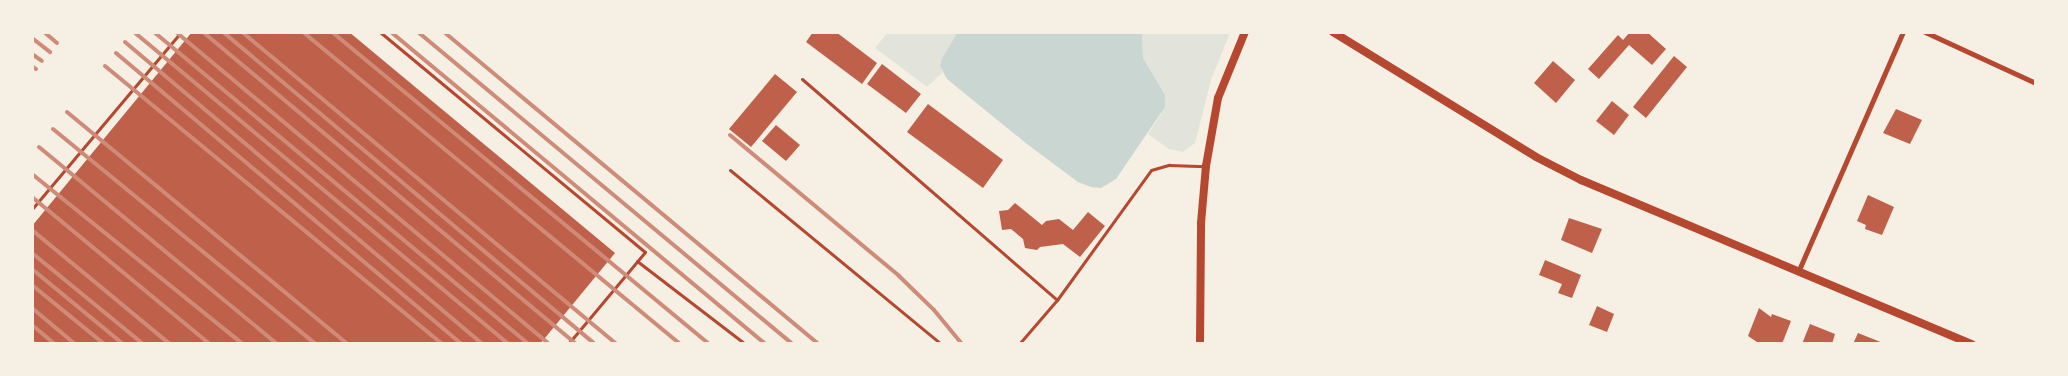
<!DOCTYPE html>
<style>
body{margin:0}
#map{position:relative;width:2068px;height:376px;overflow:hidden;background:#f6efe4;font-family:Spectral,serif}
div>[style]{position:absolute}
.green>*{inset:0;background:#e2e4dc}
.water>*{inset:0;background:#c9d6d2}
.building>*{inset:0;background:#bf614a}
.service>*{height:3px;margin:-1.5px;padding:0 1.5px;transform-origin:1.5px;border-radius:1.5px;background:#b5482f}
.minor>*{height:5px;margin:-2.5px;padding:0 2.5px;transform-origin:2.5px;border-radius:2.5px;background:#b5482f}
.tertiary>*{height:8px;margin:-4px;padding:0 4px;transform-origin:4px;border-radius:4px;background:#b5482f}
.rail>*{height:4px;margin:-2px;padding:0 2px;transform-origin:2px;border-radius:2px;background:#cf8b77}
span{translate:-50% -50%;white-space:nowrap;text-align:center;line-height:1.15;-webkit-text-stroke:4px #f6efe4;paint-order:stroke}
.frame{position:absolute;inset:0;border:34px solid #f6efe4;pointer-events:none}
</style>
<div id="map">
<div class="green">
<div style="clip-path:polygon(887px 33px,958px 33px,942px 58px,942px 73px,927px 87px,875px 48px)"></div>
<div style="clip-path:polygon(1142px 33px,1230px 33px,1211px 80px,1195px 143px,1183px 152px,1169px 149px,1148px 134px,1161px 114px,1165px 95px,1143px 58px)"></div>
</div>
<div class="water">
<div style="clip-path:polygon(958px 32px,1142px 33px,1143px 58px,1165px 95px,1165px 107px,1116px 179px,1101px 188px,1091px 187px,1078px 182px,1027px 144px,947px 79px,940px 66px,942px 58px)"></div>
</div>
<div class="building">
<div style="clip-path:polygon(192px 32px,349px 32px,615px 253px,540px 344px,32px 344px,32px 226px)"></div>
<div style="clip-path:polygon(813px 32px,836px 32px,877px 63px,862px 84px,806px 42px)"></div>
<div style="clip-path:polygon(1630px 32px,1647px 32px,1666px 49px,1652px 65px,1629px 45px,1599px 79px,1588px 69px,1618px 35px,1623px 40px)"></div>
<div style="clip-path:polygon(1674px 56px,1687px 67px,1646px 118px,1633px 107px)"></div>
<div style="clip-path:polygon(1553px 61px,1575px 80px,1556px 103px,1534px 83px)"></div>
<div style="clip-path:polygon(882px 64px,921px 94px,906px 113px,867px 84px)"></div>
<div style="clip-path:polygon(775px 74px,797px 92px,751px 147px,729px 129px)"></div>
<div style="clip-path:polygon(1612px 101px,1629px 115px,1614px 135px,1596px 121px)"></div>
<div style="clip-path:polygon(928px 104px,1003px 160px,983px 188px,907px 132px)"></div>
<div style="clip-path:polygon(1896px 109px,1922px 120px,1910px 144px,1883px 133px)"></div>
<div style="clip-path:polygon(776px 125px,800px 145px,786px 161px,762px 141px)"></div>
<div style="clip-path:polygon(1868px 195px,1894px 207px,1882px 235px,1865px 229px,1866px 225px,1857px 221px)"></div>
<div style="clip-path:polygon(1015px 203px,1042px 225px,1046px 221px,1059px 219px,1073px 230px,1088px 212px,1105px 226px,1080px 257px,1063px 244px,1040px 247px,1037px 250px,1025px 248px,1023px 239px,1011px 229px,1002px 230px,999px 211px,1008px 210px)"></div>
<div style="clip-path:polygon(1569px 218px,1602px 229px,1592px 253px,1561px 240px)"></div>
<div style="clip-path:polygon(1545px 260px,1581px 275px,1572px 298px,1558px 293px,1562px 284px,1539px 275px)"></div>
<div style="clip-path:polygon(1597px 306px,1614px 314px,1607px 332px,1589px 325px)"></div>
<div style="clip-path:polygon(1759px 308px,1771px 317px,1772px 314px,1791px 321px,1782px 344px,1760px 344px,1748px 336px)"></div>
<div style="clip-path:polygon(1810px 324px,1835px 334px,1832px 344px,1802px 344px)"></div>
<div style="clip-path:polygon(1858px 333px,1883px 343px,1883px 344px,1853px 344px)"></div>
</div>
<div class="service">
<div style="left:380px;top:32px;width:344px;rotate:39.7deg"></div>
<div style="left:645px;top:252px;width:120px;rotate:129.9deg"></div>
<div style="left:802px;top:79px;width:337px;rotate:40.9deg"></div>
<div style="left:1057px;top:300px;width:160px;rotate:-54.1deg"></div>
<div style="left:1151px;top:170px;width:19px;rotate:-16deg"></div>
<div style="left:1169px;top:165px;width:36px;rotate:2deg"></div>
<div style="left:730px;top:170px;width:273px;rotate:39.5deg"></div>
<div style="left:32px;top:209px;width:231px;rotate:-49.9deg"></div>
<div style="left:637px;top:261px;width:136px;rotate:37.5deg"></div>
<div style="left:1019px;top:344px;width:58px;rotate:-49.2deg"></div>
</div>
<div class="minor">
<div style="left:1925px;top:32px;width:122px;rotate:24.7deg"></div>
<div style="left:1798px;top:272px;width:262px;rotate:-66.4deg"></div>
</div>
<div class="tertiary">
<div style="left:1333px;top:32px;width:238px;rotate:31.6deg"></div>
<div style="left:1536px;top:157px;width:51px;rotate:27.1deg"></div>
<div style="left:1581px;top:180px;width:424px;rotate:22.8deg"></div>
<div style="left:1200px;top:344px;width:121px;rotate:-89.5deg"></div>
<div style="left:1201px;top:223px;width:57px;rotate:-85deg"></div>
<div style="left:1206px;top:166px;width:69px;rotate:-80deg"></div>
<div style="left:1218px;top:98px;width:71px;rotate:-67.8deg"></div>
</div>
<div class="rail">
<div style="left:44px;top:32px;width:17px;rotate:40deg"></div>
<div style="left:134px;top:32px;width:487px;rotate:39.8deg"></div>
<div style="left:154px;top:32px;width:487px;rotate:39.8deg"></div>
<div style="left:176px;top:32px;width:486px;rotate:39.9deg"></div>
<div style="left:203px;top:32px;width:486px;rotate:39.9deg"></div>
<div style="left:223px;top:32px;width:486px;rotate:40deg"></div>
<div style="left:242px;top:32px;width:487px;rotate:39.8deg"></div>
<div style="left:303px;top:32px;width:489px;rotate:39.6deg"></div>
<div style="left:332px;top:32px;width:489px;rotate:39.6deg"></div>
<div style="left:391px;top:32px;width:488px;rotate:39.8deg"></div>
<div style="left:418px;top:32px;width:488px;rotate:39.8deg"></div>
<div style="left:444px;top:32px;width:487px;rotate:39.8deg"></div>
<div style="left:32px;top:38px;width:23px;rotate:38deg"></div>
<div style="left:125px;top:42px;width:468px;rotate:40.2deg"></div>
<div style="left:116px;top:53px;width:451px;rotate:40.1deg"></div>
<div style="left:32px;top:54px;width:12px;rotate:35deg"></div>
<div style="left:32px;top:66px;width:5px;rotate:37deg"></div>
<div style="left:105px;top:66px;width:437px;rotate:39.5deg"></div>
<div style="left:67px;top:112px;width:364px;rotate:39.6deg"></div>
<div style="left:53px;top:129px;width:340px;rotate:39.3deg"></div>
<div style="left:730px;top:135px;width:220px;rotate:39.8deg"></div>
<div style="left:899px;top:276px;width:49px;rotate:44.2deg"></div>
<div style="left:934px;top:310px;width:44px;rotate:50.5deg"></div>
<div style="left:39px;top:147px;width:309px;rotate:39.6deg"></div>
<div style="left:32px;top:174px;width:271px;rotate:38.9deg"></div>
<div style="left:32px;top:197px;width:231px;rotate:39.6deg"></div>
<div style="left:32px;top:230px;width:179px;rotate:39.6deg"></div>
<div style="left:32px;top:253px;width:144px;rotate:39.3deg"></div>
<div style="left:32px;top:269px;width:118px;rotate:39.5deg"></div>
<div style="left:32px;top:285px;width:93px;rotate:39.3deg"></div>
<div style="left:32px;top:308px;width:56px;rotate:39.9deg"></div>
<div style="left:32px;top:325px;width:30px;rotate:40deg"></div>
<div style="left:32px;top:342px;width:4px;rotate:34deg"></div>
</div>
<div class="frame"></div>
</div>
